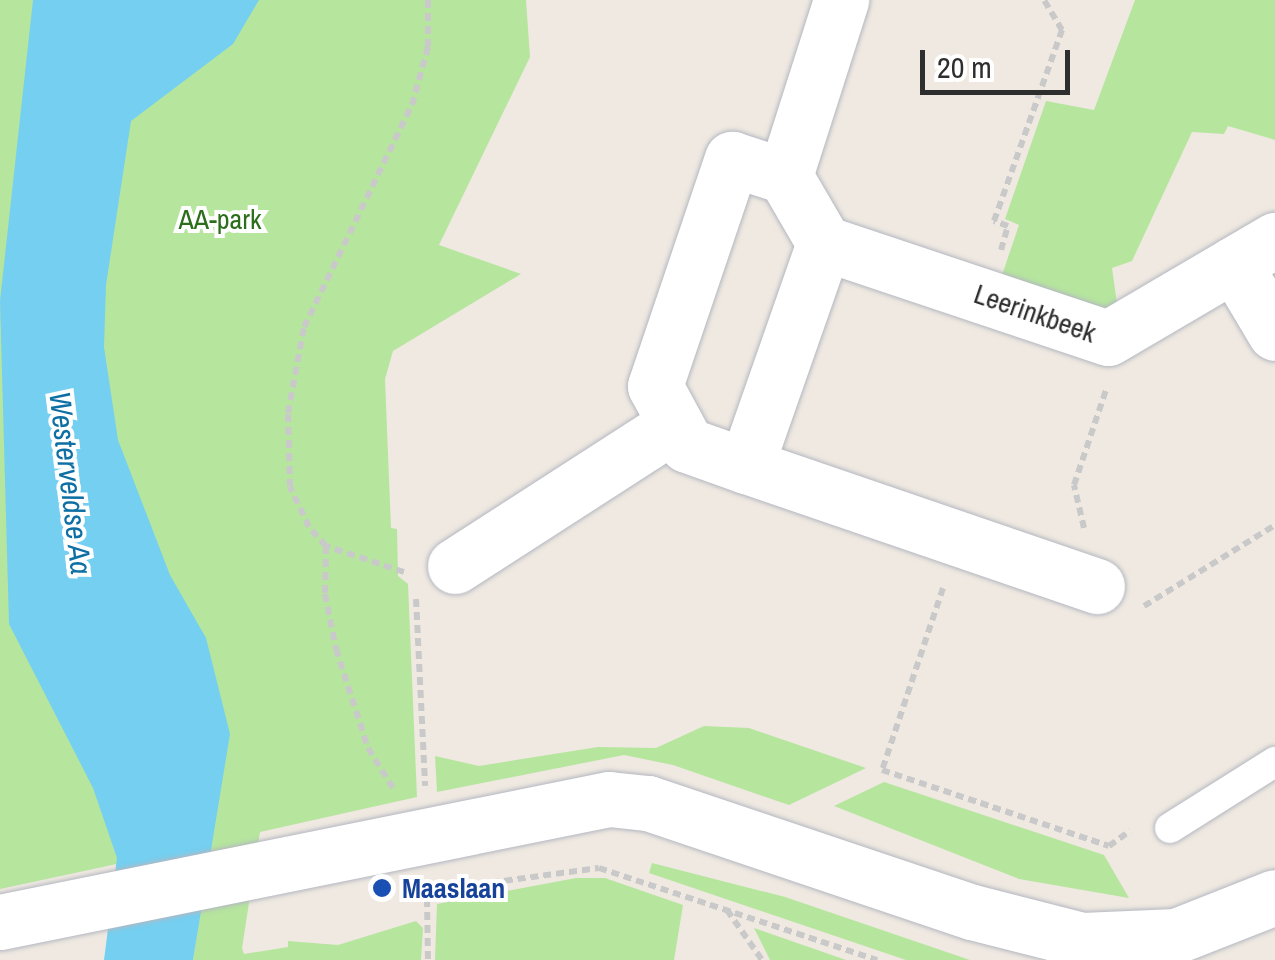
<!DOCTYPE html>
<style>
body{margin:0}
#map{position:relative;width:1275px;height:960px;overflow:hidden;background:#efe9e1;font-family:"Archivo Narrow",sans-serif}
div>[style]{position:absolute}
.green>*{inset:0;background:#b6e59e}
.water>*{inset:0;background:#75cff0}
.path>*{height:6px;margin-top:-3px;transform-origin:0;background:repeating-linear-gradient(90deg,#c9c9c9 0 8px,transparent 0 13px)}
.roads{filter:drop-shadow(0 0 2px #b4b7c1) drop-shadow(0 0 2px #b4b7c1)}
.lane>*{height:30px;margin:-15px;padding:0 15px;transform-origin:15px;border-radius:15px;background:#fff}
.street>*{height:55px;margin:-27.5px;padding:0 27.5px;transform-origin:27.5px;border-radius:27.5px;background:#fff}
.secondary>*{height:55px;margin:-27.5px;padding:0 27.5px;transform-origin:27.5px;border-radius:27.5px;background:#fff}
.dots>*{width:28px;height:28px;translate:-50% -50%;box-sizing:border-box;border:5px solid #fff;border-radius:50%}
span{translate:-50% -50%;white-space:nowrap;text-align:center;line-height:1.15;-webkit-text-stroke:8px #fff;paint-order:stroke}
.park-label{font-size:28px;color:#2c6e1b}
.street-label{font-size:28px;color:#2e2e2e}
.transit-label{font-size:28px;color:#164399;font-weight:700}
.left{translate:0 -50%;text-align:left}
.water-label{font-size:30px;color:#0d6fa3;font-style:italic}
.scale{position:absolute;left:920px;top:50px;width:150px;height:45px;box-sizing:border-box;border:5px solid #2e2e2e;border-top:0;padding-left:12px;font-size:30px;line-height:35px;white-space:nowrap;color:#2e2e2e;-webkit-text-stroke:8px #fff;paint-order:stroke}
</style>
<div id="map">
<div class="green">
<div style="clip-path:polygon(0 0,526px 0,530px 57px,439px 245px,521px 274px,393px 351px,385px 379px,391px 528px,397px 529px,398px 576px,408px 584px,417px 797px,260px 832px,242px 948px,244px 954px,288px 947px,288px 941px,338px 945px,416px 921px,423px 928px,421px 960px,193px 960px,210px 844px,0 889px)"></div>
<div style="clip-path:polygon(1135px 0,1275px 0,1275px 140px,1228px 126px,1224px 134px,1192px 132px,1132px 261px,1112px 268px,1118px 311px,1109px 314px,1000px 281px,1019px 225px,1005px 219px,1046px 101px,1094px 110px)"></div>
<div style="clip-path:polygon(704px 726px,749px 728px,866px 768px,789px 805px,673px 765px,624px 755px,437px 792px,435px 756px,479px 766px,598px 747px,656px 748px)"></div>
<div style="clip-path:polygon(884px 782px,1104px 855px,1129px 898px,1019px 879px,834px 806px)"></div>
<div style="clip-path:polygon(652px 863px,785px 897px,970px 960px,906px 960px,649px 873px)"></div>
<div style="clip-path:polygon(576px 878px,605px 878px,683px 905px,674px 960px,435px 960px,437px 904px)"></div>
<div style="clip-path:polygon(754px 928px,846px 960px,770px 960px)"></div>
</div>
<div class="water">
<div style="clip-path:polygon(33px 0,259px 0,233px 44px,131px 121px,106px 285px,104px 347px,118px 440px,170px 575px,206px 638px,230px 734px,193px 960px,104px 960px,117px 858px,93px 788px,9px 624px,0 301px)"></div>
</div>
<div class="path">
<div style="left:1001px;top:250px;width:25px;rotate:-74deg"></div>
<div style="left:1008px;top:226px;width:15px;rotate:-160deg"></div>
<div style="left:994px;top:221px;width:203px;rotate:-70.4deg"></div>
<div style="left:1062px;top:30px;width:35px;rotate:-121deg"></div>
<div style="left:1084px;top:528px;width:44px;rotate:-103.1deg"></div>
<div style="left:1074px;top:485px;width:103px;rotate:-71.4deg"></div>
<div style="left:326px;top:546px;width:48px;rotate:91.2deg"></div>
<div style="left:325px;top:594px;width:56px;rotate:78.7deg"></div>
<div style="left:336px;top:649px;width:104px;rotate:72.1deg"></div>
<div style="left:368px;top:748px;width:47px;rotate:58deg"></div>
<div style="left:404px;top:572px;width:82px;rotate:-161.6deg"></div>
<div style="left:326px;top:546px;width:25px;rotate:-132deg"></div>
<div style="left:309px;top:527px;width:44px;rotate:-115.4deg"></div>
<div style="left:290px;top:487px;width:74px;rotate:-91.5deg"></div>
<div style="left:288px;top:413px;width:87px;rotate:-79.5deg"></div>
<div style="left:304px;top:327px;width:247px;rotate:-64.1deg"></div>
<div style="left:412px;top:105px;width:60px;rotate:-74.6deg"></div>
<div style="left:428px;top:47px;width:47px;rotate:-90deg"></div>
<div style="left:943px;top:588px;width:192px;rotate:108.5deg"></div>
<div style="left:882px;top:770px;width:239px;rotate:18.5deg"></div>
<div style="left:1109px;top:846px;width:26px;rotate:-36deg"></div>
<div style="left:416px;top:599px;width:187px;rotate:87.2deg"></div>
<div style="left:1144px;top:606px;width:154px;rotate:-31.7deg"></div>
<div style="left:466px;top:886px;width:134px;rotate:-7.7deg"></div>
<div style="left:599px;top:868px;width:293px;rotate:18.3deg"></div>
<div style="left:427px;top:898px;width:24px;rotate:-22deg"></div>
<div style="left:427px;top:899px;width:61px;rotate:89.1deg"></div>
<div style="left:727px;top:910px;width:61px;rotate:55deg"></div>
</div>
<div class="roads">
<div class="lane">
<div style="left:1170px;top:828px;width:124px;rotate:-32.2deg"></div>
</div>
<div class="street">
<div style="left:785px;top:176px;width:185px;rotate:-72.3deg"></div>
<div style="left:824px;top:243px;width:299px;rotate:18.5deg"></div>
<div style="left:1108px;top:338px;width:194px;rotate:-30.4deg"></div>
<div style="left:1234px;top:264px;width:80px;rotate:59.3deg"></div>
<div style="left:746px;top:466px;width:63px;rotate:-160.4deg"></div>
<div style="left:687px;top:445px;width:67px;rotate:-118.5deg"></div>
<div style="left:655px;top:386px;width:240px;rotate:-71.3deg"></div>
<div style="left:732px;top:159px;width:56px;rotate:17.8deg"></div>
<div style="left:785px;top:176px;width:78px;rotate:59.8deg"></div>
<div style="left:824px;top:243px;width:236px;rotate:109.3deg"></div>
<div style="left:746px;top:466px;width:371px;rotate:18.9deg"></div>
<div style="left:455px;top:566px;width:262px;rotate:-32.8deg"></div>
</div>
<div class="secondary">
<div style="left:0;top:922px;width:621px;rotate:-11.42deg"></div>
<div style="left:609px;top:799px;width:39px;rotate:6deg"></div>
<div style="left:648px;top:803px;width:342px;rotate:18.6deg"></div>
<div style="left:972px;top:912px;width:114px;rotate:14.3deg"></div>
<div style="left:1082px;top:940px;width:94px;rotate:-2.4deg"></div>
<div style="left:1176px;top:936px;width:106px;rotate:-21.5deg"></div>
</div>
</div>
<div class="dots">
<div style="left:382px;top:888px;background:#1a4fb4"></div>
</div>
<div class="park-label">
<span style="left:220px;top:219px">AA-park</span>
</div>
<div class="street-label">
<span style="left:1035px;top:313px;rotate:19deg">Leerinkbeek</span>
</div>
<div class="transit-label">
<span class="left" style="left:402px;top:888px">Maaslaan</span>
</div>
<div class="water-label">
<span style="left:71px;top:483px;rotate:83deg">Westerveldse Aa</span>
</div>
<div class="scale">20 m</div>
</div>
